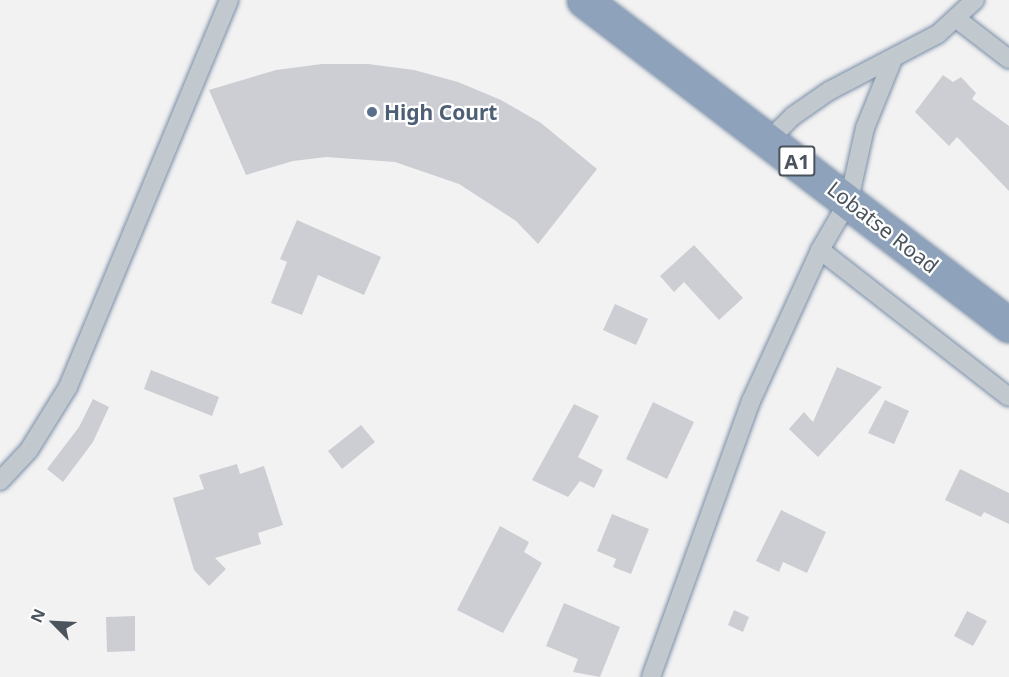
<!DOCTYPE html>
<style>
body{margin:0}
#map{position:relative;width:1009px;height:677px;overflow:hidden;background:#f3f2f2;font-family:"Noto Sans",sans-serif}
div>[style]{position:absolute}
.building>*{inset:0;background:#ccced3}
.roads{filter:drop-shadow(0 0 2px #798ea7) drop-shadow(0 0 2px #798ea7)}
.street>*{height:18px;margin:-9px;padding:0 9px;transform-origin:9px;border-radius:9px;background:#c1c8ce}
.highway>*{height:33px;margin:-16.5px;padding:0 16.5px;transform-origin:16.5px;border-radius:16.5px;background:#8ea3bb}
.dots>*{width:16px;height:16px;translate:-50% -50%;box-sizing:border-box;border:3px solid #fff;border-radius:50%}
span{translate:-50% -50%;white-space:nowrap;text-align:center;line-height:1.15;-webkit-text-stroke:4.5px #fff;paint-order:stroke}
.shield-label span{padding:2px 4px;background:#fff;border:2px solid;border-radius:4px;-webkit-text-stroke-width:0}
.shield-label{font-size:20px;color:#4b545d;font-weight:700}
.service-label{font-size:21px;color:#4e5e75;font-weight:700}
.left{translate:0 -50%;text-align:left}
.street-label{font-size:21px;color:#4b545d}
.north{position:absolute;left:24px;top:593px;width:60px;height:60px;-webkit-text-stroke:4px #fff;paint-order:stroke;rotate:294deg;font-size:16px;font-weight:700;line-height:24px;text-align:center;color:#4b545d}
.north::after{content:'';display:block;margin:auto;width:21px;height:27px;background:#4b545d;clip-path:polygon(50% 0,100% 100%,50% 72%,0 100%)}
</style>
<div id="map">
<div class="building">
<div style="clip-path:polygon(322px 64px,368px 64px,414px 70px,458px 82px,501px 100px,541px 123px,597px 169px,538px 244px,516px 221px,459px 184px,395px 162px,326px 157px,293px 161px,246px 175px,209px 90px,276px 70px)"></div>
<div style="clip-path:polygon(943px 75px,953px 82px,961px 77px,976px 93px,972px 99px,1009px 126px,1009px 191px,957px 137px,949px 146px,915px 112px)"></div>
<div style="clip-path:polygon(297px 220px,381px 257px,364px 295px,318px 275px,302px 315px,271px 303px,287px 262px,280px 259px)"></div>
<div style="clip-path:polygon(694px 245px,743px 298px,719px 320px,684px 282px,674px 292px,660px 276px)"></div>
<div style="clip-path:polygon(615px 304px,648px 319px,636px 345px,603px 330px)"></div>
<div style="clip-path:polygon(837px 367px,882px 387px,818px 457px,789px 429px,804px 412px,813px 422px)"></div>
<div style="clip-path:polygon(151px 370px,219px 397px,212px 416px,144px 389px)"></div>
<div style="clip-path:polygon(93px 399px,109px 407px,93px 442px,63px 482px,47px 469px,79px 427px)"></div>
<div style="clip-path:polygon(885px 400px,909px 411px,894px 444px,868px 433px)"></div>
<div style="clip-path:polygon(653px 402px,694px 422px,667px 479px,626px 459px)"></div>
<div style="clip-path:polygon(574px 404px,599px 416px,578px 457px,603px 470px,594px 488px,580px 481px,568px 497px,532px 480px)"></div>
<div style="clip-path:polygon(361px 425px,375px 442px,342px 469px,328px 451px)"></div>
<div style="clip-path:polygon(237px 464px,240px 474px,264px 466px,283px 525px,258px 533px,261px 544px,215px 558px,226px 569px,209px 586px,194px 570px,173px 498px,204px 489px,199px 475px)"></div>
<div style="clip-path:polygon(960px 469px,1009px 493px,1009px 524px,984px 512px,981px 517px,945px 500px)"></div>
<div style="clip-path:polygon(781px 510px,826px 532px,807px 573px,783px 562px,779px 572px,756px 561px)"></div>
<div style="clip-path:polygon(612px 514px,649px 529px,631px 574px,613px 567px,616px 559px,597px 551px)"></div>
<div style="clip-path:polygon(500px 526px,529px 542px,524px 552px,542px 563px,503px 633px,457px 610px)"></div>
<div style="clip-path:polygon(564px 603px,620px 627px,600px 677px,573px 672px,578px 659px,546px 646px)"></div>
<div style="clip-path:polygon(734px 610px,749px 617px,743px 632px,728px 625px)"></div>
<div style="clip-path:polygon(967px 611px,987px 621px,973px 646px,954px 636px)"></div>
<div style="clip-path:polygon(135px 616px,135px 651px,107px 652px,106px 617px)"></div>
</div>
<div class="roads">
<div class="street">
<div style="left:957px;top:19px;width:66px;rotate:37.6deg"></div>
<div style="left:769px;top:140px;width:34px;rotate:-45deg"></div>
<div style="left:793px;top:116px;width:44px;rotate:-34.8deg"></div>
<div style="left:829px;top:91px;width:123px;rotate:-27.6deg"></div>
<div style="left:938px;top:34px;width:50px;rotate:-42.6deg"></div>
<div style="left:820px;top:250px;width:239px;rotate:37.9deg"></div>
<div style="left:0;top:481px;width:42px;rotate:-46.9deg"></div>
<div style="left:29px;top:450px;width:74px;rotate:-58.2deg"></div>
<div style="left:68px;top:387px;width:419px;rotate:-67.4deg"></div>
<div style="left:651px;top:677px;width:294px;rotate:-70.1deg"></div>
<div style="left:751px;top:401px;width:166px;rotate:-65.4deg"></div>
<div style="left:820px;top:250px;width:58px;rotate:-59.9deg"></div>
<div style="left:849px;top:200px;width:74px;rotate:-77.5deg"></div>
<div style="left:865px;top:128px;width:74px;rotate:-67.9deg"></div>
</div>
<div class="highway">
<div style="left:584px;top:0;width:535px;rotate:37.41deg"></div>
</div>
</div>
<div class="dots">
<div style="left:372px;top:112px;background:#5c6f8a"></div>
</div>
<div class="shield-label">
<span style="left:797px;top:161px">A1</span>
</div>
<div class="service-label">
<span class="left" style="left:384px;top:112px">High Court</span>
</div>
<div class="street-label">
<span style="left:883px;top:227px;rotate:38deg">Lobatse Road</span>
</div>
<div class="north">N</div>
</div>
